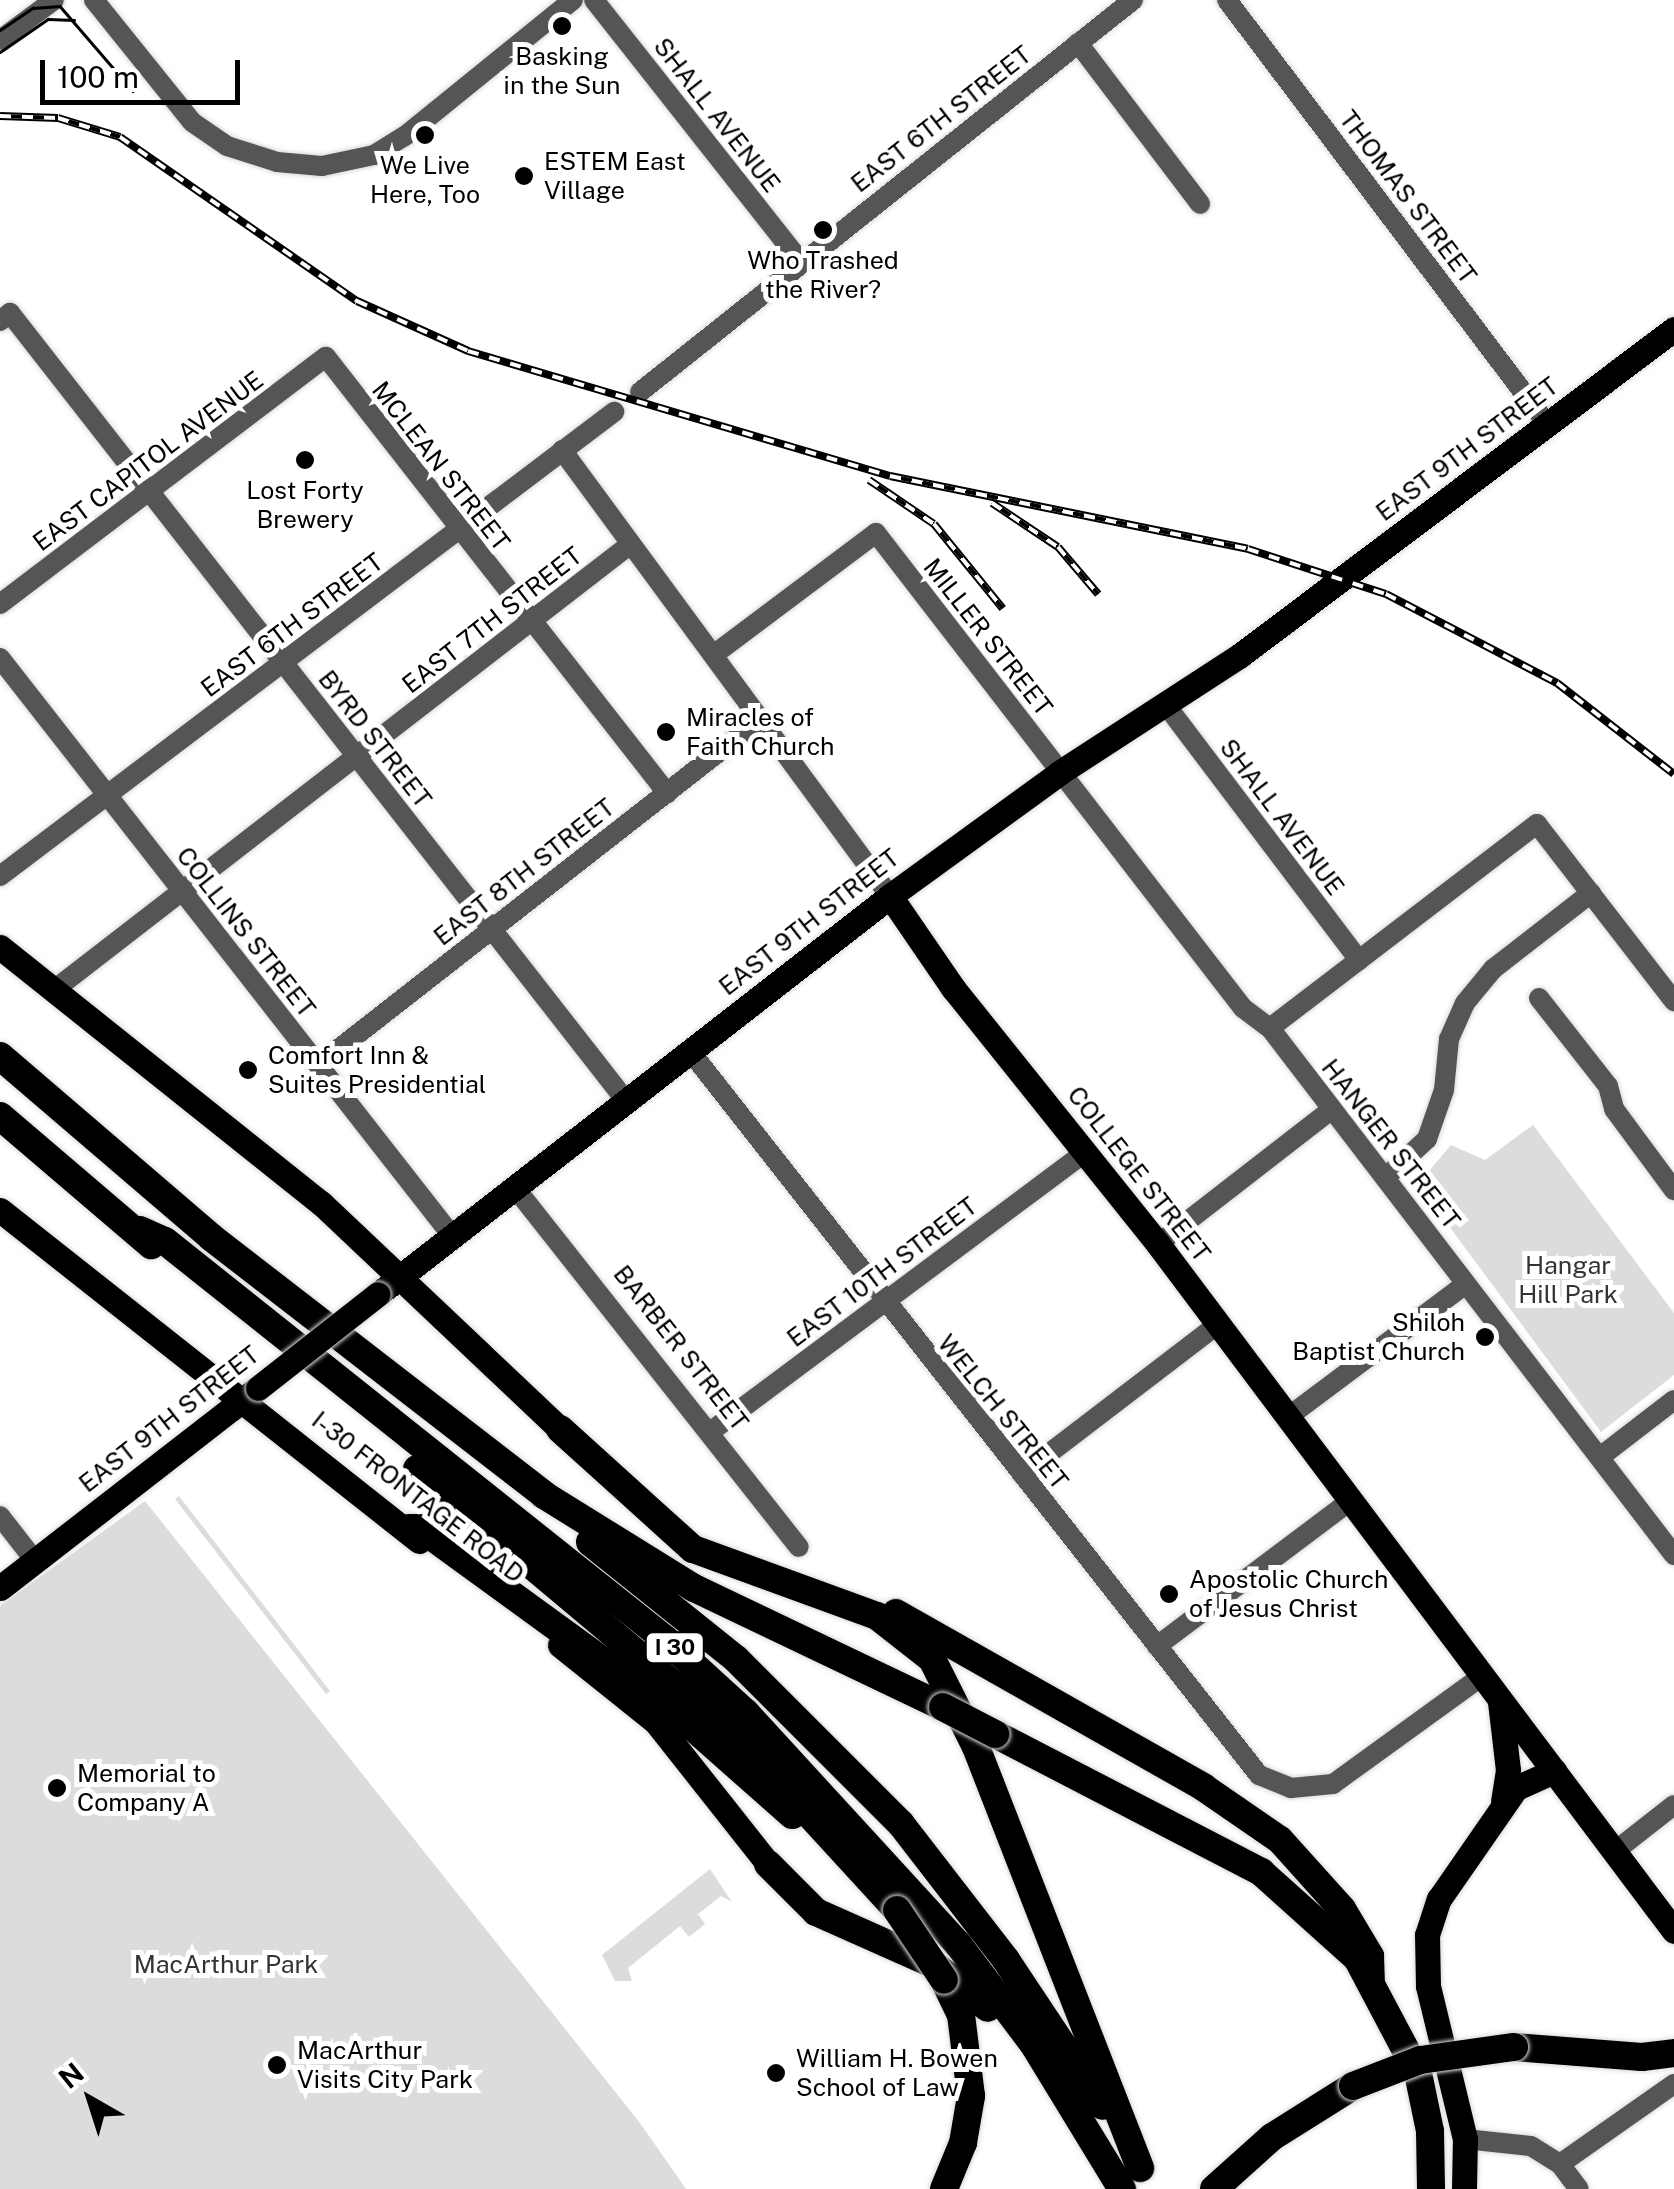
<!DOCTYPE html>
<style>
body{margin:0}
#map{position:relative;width:1674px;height:2189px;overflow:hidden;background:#fff;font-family:"Public Sans",sans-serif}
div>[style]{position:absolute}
.green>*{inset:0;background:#dcdcdc}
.roads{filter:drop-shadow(0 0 2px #dbdbdb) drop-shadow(0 0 2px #dbdbdb)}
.minor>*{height:20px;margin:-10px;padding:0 10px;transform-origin:10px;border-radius:10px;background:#555}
.major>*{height:25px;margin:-12.5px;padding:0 12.5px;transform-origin:12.5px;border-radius:12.5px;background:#000}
.highway>*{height:28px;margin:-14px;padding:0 14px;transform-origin:14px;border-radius:14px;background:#000}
.tram>*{height:2.5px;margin:-1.25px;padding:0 1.25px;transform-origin:1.25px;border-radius:1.25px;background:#000}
.rail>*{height:8px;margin-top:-4px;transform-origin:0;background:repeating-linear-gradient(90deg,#fff 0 11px,#000 0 22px);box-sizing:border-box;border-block:2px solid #000}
.bridges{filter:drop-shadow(0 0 2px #dbdbdb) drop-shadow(0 0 2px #dbdbdb)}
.major-bridge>*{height:25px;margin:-12.5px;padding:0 12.5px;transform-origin:12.5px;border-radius:12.5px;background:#000}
.highway-bridge>*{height:28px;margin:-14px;padding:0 14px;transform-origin:14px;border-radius:14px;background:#000}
.dots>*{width:28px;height:28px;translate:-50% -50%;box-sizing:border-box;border:5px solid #fff;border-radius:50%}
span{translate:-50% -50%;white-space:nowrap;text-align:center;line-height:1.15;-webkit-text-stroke:10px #fff;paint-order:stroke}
.shield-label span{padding:2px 8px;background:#fff;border:2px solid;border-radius:8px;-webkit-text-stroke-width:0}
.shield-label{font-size:22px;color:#000;font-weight:700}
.poi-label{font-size:25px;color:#000}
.left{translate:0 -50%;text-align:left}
.right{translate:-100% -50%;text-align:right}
.street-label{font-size:25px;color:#000}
.park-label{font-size:25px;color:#333}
.north{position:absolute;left:40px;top:2049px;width:100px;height:100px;-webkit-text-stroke:8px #fff;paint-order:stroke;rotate:321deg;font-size:28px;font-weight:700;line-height:40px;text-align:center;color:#000}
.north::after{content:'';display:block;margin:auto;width:35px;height:45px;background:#000;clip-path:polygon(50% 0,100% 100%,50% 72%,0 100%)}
.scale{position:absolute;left:40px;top:60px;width:200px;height:45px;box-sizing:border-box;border:5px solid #000;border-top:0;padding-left:12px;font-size:30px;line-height:35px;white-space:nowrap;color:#000;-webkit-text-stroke:8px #fff;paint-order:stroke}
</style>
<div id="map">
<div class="green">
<div style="clip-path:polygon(1533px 1125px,1674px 1313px,1674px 1375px,1601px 1432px,1418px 1184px,1451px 1145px,1485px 1160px)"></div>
<div style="clip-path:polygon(179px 1496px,330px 1691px,326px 1694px,175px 1499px)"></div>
<div style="clip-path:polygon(145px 1501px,640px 2123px,686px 2189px,0 2189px,0 1606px)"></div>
<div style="clip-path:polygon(710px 1869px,732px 1902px,721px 1896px,698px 1914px,705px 1924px,689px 1937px,680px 1926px,628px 1968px,632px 1981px,615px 1981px,602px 1955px)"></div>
</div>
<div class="roads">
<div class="minor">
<div style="left:94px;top:0;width:156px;rotate:51.2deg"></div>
<div style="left:192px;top:122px;width:42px;rotate:34.4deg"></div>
<div style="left:227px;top:146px;width:52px;rotate:17.7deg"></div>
<div style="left:277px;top:162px;width:45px;rotate:5.1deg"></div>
<div style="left:322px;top:166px;width:53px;rotate:-11.9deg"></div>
<div style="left:374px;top:155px;width:36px;rotate:-32deg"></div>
<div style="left:405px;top:136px;width:216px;rotate:-39deg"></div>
<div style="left:594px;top:0;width:333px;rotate:51.7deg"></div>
<div style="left:1227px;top:0;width:533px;rotate:52.94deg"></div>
<div style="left:0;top:40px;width:67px;rotate:-36.5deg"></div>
<div style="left:1078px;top:43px;width:202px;rotate:52.8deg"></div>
<div style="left:0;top:321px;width:13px;rotate:-39deg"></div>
<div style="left:10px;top:313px;width:1000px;rotate:51.98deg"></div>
<div style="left:640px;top:392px;width:630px;rotate:-38.49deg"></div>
<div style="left:562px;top:450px;width:554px;rotate:53.67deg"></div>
<div style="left:0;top:604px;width:409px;rotate:-37.2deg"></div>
<div style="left:326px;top:357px;width:554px;rotate:51.97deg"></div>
<div style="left:716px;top:653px;width:200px;rotate:-36.9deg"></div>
<div style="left:876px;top:533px;width:600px;rotate:52.31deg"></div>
<div style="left:1243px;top:1008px;width:34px;rotate:37deg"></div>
<div style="left:1270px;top:1028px;width:664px;rotate:52.53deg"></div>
<div style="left:0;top:658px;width:734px;rotate:51.97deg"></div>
<div style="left:1166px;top:705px;width:320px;rotate:52.9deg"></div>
<div style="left:0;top:876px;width:770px;rotate:-37.08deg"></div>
<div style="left:54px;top:990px;width:726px;rotate:-37.72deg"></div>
<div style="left:1539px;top:998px;width:112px;rotate:51.9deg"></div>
<div style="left:1608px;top:1086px;width:24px;rotate:75deg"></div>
<div style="left:1614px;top:1109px;width:101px;rotate:53.5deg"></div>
<div style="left:1270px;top:1028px;width:336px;rotate:-37.4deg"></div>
<div style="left:1537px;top:824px;width:224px;rotate:52.3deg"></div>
<div style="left:690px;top:1051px;width:921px;rotate:51.84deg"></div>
<div style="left:1259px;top:1775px;width:35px;rotate:22deg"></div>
<div style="left:1291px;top:1788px;width:42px;rotate:-5.4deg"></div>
<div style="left:1333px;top:1784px;width:183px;rotate:-35.9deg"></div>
<div style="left:318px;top:1065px;width:562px;rotate:-37.99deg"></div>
<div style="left:1386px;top:1177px;width:56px;rotate:-42.8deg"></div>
<div style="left:1427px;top:1139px;width:52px;rotate:-70.9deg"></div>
<div style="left:1444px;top:1090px;width:51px;rotate:-84.4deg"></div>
<div style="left:1449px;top:1039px;width:39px;rotate:-66deg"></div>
<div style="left:1465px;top:1003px;width:44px;rotate:-50.5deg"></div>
<div style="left:1493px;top:969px;width:124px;rotate:-37.8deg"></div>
<div style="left:516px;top:1189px;width:456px;rotate:51.7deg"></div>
<div style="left:1158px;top:1244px;width:220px;rotate:-37.8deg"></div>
<div style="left:1288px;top:1417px;width:222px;rotate:-36.8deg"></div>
<div style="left:710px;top:1432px;width:468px;rotate:-36.7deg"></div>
<div style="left:1600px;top:1457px;width:93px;rotate:-37.6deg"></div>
<div style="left:1022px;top:1474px;width:245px;rotate:-37.4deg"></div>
<div style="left:0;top:1516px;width:57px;rotate:52.1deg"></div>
<div style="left:1157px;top:1646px;width:241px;rotate:-36.9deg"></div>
<div style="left:1614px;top:1852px;width:76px;rotate:-38.1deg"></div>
<div style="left:1465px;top:2139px;width:66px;rotate:6.1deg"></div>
<div style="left:1531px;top:2146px;width:34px;rotate:32deg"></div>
<div style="left:1560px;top:2164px;width:31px;rotate:53deg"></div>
<div style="left:1560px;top:2164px;width:139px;rotate:-35.1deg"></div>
</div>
<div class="major">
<div style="left:890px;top:896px;width:112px;rotate:55.6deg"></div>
<div style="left:953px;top:988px;width:328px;rotate:51.3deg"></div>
<div style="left:1158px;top:1244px;width:859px;rotate:53.09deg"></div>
<div style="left:0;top:947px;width:411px;rotate:38.6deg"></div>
<div style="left:321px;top:1203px;width:329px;rotate:43.4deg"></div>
<div style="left:0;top:1210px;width:534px;rotate:38.31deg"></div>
<div style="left:378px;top:1294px;width:648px;rotate:-37.86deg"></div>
<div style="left:890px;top:896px;width:209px;rotate:-36deg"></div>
<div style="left:1059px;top:773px;width:215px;rotate:-33deg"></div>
<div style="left:1239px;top:656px;width:544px;rotate:-36.93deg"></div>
<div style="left:0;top:1588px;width:321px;rotate:-37.8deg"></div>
<div style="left:560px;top:1645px;width:123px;rotate:38.7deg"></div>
<div style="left:656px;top:1722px;width:181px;rotate:51.7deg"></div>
<div style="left:1500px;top:1702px;width:68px;rotate:83.3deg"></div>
<div style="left:1508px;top:1770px;width:31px;rotate:99deg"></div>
<div style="left:1464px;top:2189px;width:50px;rotate:-88.9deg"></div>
<div style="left:1465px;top:2139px;width:157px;rotate:-103.6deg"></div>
<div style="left:1428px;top:1986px;width:51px;rotate:-91.1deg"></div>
<div style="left:1427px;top:1935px;width:38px;rotate:-72deg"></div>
<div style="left:1439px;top:1899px;width:135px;rotate:-55.3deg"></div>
<div style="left:1516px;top:1788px;width:42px;rotate:-24.1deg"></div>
</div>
<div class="highway">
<div style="left:0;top:1056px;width:279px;rotate:40.6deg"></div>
<div style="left:212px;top:1238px;width:420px;rotate:37.7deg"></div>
<div style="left:544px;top:1495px;width:176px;rotate:31.8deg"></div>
<div style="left:694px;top:1588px;width:276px;rotate:25.5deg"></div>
<div style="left:0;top:1116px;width:199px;rotate:40.5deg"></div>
<div style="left:140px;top:1230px;width:27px;rotate:24deg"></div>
<div style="left:165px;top:1241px;width:640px;rotate:38.53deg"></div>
<div style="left:666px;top:1640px;width:108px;rotate:42.4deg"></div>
<div style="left:746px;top:1713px;width:314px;rotate:47.5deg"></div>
<div style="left:958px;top:1944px;width:126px;rotate:53deg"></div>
<div style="left:1034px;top:2045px;width:169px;rotate:58.6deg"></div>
<div style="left:560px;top:1429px;width:179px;rotate:42.1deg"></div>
<div style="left:693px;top:1549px;width:196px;rotate:20deg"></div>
<div style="left:877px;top:1616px;width:70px;rotate:38deg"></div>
<div style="left:932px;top:1659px;width:98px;rotate:63.4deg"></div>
<div style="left:976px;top:1747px;width:452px;rotate:68.7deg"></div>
<div style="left:417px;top:1469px;width:427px;rotate:40deg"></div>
<div style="left:744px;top:1743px;width:226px;rotate:47.5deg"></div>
<div style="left:409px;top:1528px;width:11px"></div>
<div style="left:420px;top:1528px;width:331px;rotate:36deg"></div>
<div style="left:688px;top:1723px;width:139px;rotate:41.5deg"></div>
<div style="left:590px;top:1542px;width:187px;rotate:38.7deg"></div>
<div style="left:736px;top:1659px;width:233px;rotate:45deg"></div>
<div style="left:901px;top:1824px;width:172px;rotate:52.3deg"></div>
<div style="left:1006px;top:1960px;width:175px;rotate:56.4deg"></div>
<div style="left:896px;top:1613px;width:353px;rotate:29.5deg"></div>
<div style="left:1203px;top:1787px;width:93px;rotate:34.5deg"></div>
<div style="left:1280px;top:1840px;width:93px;rotate:48.1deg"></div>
<div style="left:1342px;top:1909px;width:55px;rotate:59.2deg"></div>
<div style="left:1370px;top:1956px;width:23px;rotate:88deg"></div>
<div style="left:995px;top:1734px;width:300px;rotate:27.4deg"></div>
<div style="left:1261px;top:1872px;width:129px;rotate:41.9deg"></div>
<div style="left:1357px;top:1958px;width:130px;rotate:62.1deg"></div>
<div style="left:1418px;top:2073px;width:59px;rotate:78.3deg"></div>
<div style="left:1430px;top:2131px;width:58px;rotate:89deg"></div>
<div style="left:768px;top:1864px;width:68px;rotate:45deg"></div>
<div style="left:816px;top:1912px;width:128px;rotate:24deg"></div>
<div style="left:933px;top:1964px;width:70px;rotate:38.7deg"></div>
<div style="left:1514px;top:2047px;width:128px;rotate:4.5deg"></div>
<div style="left:1642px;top:2057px;width:32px;rotate:-7deg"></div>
<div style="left:944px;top:2189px;width:50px;rotate:-67.6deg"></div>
<div style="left:963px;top:2143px;width:48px;rotate:-80.3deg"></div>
<div style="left:971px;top:2096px;width:82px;rotate:-97deg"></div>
<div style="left:961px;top:2015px;width:39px;rotate:-116deg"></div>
<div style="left:1214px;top:2189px;width:78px;rotate:-41.9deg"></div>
<div style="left:1272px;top:2137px;width:96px;rotate:-32.2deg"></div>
</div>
</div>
<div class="tram">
<div style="left:0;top:30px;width:40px;rotate:-34deg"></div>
<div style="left:33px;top:8px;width:27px;rotate:-4deg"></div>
<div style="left:60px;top:6px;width:112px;rotate:49.3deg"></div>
<div style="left:0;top:52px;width:58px;rotate:-34.5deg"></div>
<div style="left:48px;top:19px;width:26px;rotate:2deg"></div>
</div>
<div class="rail">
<div style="left:0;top:116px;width:58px;rotate:2deg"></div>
<div style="left:58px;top:118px;width:65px;rotate:17deg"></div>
<div style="left:120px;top:137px;width:288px;rotate:34.7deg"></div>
<div style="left:357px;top:301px;width:122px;rotate:24.2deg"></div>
<div style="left:468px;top:351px;width:440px;rotate:16.5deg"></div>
<div style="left:890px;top:476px;width:365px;rotate:11.5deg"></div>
<div style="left:1248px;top:549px;width:145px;rotate:18.1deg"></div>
<div style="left:1386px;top:594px;width:193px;rotate:27.5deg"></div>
<div style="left:1557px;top:683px;width:148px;rotate:37.9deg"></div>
<div style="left:869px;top:480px;width:78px;rotate:34.1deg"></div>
<div style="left:934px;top:524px;width:109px;rotate:50.9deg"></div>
<div style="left:992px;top:503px;width:79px;rotate:33.7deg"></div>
<div style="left:1058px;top:547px;width:62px;rotate:49.6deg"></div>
</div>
<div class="bridges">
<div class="major-bridge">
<div style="left:258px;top:1388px;width:152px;rotate:-38.1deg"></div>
</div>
<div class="highway-bridge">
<div style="left:943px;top:1707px;width:59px;rotate:27.4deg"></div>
<div style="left:897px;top:1910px;width:84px;rotate:56.1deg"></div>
<div style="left:1353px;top:2086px;width:72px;rotate:-21.2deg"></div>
<div style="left:1420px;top:2060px;width:95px;rotate:-7.9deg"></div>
</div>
</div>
<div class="dots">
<div style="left:562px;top:26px;background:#000"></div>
<div style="left:425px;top:135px;background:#000"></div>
<div style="left:524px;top:176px;background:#000"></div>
<div style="left:823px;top:230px;background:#000"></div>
<div style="left:305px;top:460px;background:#000"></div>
<div style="left:666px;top:732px;background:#000"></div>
<div style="left:248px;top:1070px;background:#000"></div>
<div style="left:1485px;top:1337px;background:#000"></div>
<div style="left:1169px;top:1594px;background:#000"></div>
<div style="left:57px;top:1788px;background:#000"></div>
<div style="left:277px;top:2065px;background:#000"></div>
<div style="left:776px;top:2073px;background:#000"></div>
</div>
<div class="shield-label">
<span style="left:675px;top:1648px">I 30</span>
</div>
<div class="poi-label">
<span style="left:562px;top:71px">Basking<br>in the Sun</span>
<span class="left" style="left:544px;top:176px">ESTEM East<br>Village</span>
<span style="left:425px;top:180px">We Live<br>Here, Too</span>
<span style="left:823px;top:275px">Who Trashed<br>the River?</span>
<span style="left:305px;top:505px">Lost Forty<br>Brewery</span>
<span class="left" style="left:686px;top:732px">Miracles of<br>Faith Church</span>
<span class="left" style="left:268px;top:1070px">Comfort Inn &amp;<br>Suites Presidential</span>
<span class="right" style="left:1465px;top:1337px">Shiloh<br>Baptist Church</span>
<span class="left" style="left:1189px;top:1594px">Apostolic Church<br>of Jesus Christ</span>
<span class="left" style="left:77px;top:1788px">Memorial to<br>Company A</span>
<span class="left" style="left:297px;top:2065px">MacArthur<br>Visits City Park</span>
<span class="left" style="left:796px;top:2073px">William H. Bowen<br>School of Law</span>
</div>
<div class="street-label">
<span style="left:717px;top:115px;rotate:52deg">SHALL AVENUE</span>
<span style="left:941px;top:119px;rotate:-38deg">EAST 6TH STREET</span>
<span style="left:1408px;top:197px;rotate:53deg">THOMAS STREET</span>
<span style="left:1467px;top:449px;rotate:-37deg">EAST 9TH STREET</span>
<span style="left:148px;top:461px;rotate:-37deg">EAST CAPITOL AVENUE</span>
<span style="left:441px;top:466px;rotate:52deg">MCLEAN STREET</span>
<span style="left:492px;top:620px;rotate:-38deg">EAST 7TH STREET</span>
<span style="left:292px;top:625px;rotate:-37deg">EAST 6TH STREET</span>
<span style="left:988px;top:637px;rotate:52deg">MILLER STREET</span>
<span style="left:375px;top:739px;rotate:52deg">BYRD STREET</span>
<span style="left:1282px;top:817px;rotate:53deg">SHALL AVENUE</span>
<span style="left:524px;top:872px;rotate:-38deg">EAST 8TH STREET</span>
<span style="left:809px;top:922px;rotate:-38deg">EAST 9TH STREET</span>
<span style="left:246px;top:932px;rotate:52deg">COLLINS STREET</span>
<span style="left:1391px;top:1144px;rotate:52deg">HANGER STREET</span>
<span style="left:1139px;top:1174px;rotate:52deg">COLLEGE STREET</span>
<span style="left:882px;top:1272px;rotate:-37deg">EAST 10TH STREET</span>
<span style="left:681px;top:1348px;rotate:52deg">BARBER STREET</span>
<span style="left:1003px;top:1412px;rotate:51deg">WELCH STREET</span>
<span style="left:169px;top:1419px;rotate:-38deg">EAST 9TH STREET</span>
<span style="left:418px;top:1497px;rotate:38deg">I-30 FRONTAGE ROAD</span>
</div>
<div class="park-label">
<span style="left:1568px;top:1280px">Hangar<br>Hill Park</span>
<span style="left:226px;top:1964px">MacArthur Park</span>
</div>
<div class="north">N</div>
<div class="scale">100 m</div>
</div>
